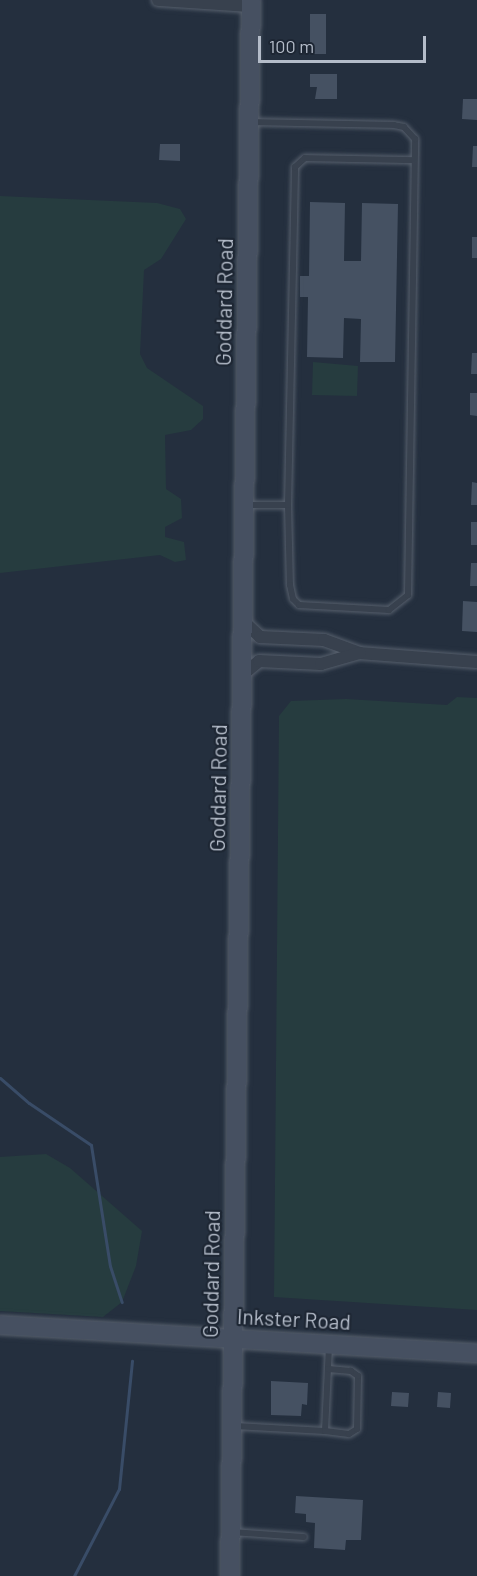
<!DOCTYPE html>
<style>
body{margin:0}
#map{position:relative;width:477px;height:1576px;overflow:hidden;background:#242f3e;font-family:Barlow,sans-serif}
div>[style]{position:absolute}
.green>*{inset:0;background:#263c3f}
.stream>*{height:3px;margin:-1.5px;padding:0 1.5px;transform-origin:1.5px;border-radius:1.5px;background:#394c67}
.building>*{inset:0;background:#455162}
.roads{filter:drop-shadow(0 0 2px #565f6c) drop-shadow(0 0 2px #565f6c)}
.lane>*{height:6px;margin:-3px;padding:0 3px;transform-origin:3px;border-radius:3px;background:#38414e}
.street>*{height:12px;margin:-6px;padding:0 6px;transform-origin:6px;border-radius:6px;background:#38414e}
.secondary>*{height:18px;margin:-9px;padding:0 9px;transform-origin:9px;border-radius:9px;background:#465061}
span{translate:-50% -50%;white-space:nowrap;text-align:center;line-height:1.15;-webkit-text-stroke:4.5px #1d2633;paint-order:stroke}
.street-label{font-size:21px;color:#b4bcc9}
.scale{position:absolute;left:258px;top:36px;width:168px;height:27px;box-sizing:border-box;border:3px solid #b4bcc9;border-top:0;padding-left:8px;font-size:18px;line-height:21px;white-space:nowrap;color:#b4bcc9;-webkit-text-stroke:4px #1d2633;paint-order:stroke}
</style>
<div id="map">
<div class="green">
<div style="clip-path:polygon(0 196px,157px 203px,180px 209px,186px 219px,161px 259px,144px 270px,140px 354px,147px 368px,203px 406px,203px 419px,191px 430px,165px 435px,166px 489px,181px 499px,182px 518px,165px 527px,165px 537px,184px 542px,186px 560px,175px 562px,160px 555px,0 573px)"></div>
<div style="clip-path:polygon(313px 362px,358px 366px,357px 396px,312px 395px)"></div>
<div style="clip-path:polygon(457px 697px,477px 698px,477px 1310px,274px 1297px,279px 716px,291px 701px,346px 699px,447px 705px)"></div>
<div style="clip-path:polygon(46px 1154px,70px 1168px,142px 1231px,136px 1266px,122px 1302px,103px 1317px,0 1311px,0 1157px)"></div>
</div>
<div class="stream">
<div style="left:0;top:1078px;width:38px;rotate:41deg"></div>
<div style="left:29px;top:1103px;width:75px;rotate:34.1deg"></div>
<div style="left:91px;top:1145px;width:122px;rotate:81.1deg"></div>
<div style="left:110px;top:1266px;width:38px;rotate:72deg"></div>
<div style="left:74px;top:1576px;width:98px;rotate:-62.7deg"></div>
<div style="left:119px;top:1489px;width:129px;rotate:-84.2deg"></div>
</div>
<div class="building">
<div style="clip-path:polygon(310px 14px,326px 14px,326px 54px,310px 54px)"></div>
<div style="clip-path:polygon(310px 74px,337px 74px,337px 99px,315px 99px,317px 87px,310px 87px)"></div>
<div style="clip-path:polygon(463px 99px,477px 99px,477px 120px,462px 119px)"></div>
<div style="clip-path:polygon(160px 144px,180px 144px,180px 161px,159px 160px)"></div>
<div style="clip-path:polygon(473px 146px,477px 146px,477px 167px,472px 167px)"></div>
<div style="clip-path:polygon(310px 202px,345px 203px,344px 261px,361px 261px,362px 203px,398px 204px,395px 362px,360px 362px,361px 319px,344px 318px,343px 358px,307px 357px,308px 297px,300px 297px,300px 276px,309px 276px)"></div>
<div style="clip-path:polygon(472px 237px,477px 237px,477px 258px,472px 258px)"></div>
<div style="clip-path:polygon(472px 353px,477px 353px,477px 374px,471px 374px)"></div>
<div style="clip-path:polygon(470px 393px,477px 393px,477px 416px,470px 415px)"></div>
<div style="clip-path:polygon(472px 482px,477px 483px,477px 505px,471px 505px)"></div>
<div style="clip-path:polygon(471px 522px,477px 522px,477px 545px,471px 545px)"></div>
<div style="clip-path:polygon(471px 563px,477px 563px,477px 586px,470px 586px)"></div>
<div style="clip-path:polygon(463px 601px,477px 602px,477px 632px,462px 631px)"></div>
<div style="clip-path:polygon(271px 1381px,308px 1383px,307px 1405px,302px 1404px,301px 1416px,271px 1415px)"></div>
<div style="clip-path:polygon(392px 1392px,409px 1393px,408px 1407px,391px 1406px)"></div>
<div style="clip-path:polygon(438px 1392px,451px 1393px,450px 1408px,437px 1407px)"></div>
<div style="clip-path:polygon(296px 1496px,363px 1500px,361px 1540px,346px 1540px,345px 1550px,314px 1548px,315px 1523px,306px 1522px,306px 1514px,295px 1513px)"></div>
</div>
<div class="roads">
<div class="lane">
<div style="left:248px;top:505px;width:40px"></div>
<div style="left:288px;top:505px;width:80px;rotate:88.6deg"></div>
<div style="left:290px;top:585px;width:14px;rotate:78deg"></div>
<div style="left:293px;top:599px;width:8px;rotate:45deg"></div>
<div style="left:299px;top:605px;width:90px;rotate:3.2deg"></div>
<div style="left:389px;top:610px;width:24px;rotate:-38deg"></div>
<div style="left:408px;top:595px;width:456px;rotate:-89.1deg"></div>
<div style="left:415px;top:139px;width:16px;rotate:-133deg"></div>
<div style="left:404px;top:127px;width:10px;rotate:-169deg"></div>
<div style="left:394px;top:125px;width:142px;rotate:-178.8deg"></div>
<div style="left:288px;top:505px;width:338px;rotate:-88.8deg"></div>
<div style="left:295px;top:167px;width:13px;rotate:-42deg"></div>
<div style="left:305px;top:158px;width:109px;rotate:1.1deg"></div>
<div style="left:235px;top:1426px;width:90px;rotate:3.2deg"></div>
<div style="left:325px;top:1431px;width:86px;rotate:-87.3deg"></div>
<div style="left:325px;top:1431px;width:24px;rotate:7deg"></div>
<div style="left:349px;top:1434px;width:9px;rotate:-32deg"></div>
<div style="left:357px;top:1429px;width:53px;rotate:-88.9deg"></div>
<div style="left:358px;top:1376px;width:9px;rotate:-144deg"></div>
<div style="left:351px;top:1371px;width:23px;rotate:-175deg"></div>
<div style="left:231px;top:1532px;width:73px;rotate:3.9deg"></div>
</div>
<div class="street">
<div style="left:158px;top:0;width:93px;rotate:3.7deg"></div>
<div style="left:243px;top:621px;width:23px;rotate:43deg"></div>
<div style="left:260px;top:637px;width:64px;rotate:2.7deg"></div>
<div style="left:324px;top:640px;width:37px;rotate:20deg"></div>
<div style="left:359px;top:653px;width:118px;rotate:4.4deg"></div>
<div style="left:242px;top:675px;width:22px;rotate:-39deg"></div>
<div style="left:259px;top:661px;width:62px;rotate:2.8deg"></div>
<div style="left:321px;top:664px;width:40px;rotate:-16deg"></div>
</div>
<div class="secondary">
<div style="left:0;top:1325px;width:478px;rotate:3.4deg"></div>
<div style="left:230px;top:1576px;width:1576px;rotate:-89.24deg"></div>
</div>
</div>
<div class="street-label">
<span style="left:224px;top:302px;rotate:-89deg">Goddard Road</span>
<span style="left:218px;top:788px;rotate:-89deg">Goddard Road</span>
<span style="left:211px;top:1274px;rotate:-89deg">Goddard Road</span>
<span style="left:294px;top:1319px;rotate:3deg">Inkster Road</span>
</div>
<div class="scale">100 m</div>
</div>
